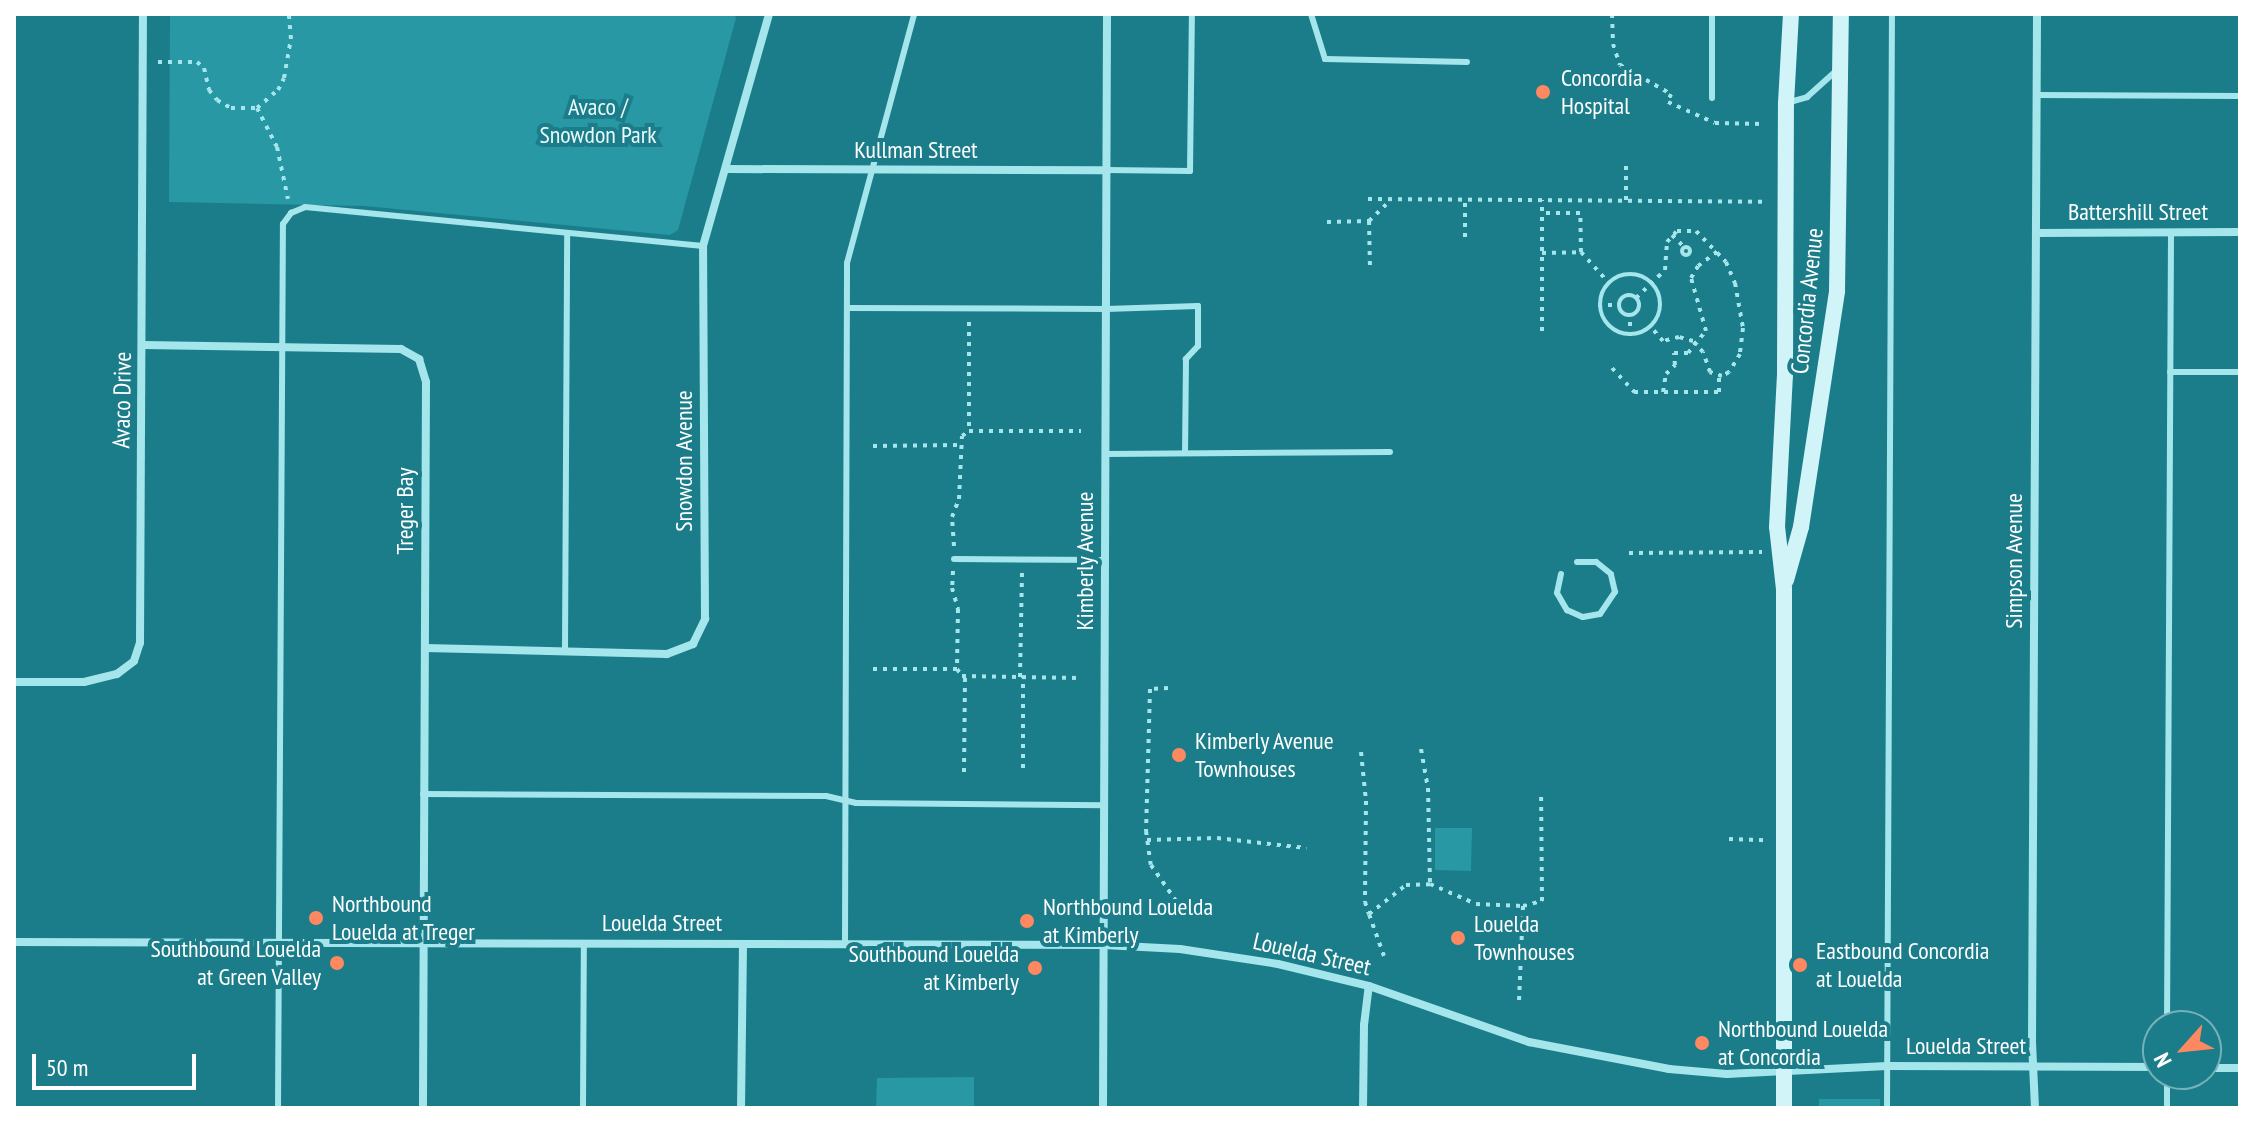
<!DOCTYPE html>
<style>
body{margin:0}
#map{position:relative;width:2254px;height:1122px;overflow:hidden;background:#1b7d89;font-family:"PT Sans Narrow",sans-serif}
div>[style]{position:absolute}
.green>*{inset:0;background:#2798a4}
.path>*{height:4px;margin-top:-2px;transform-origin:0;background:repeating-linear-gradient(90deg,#a4e6ec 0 4px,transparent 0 10px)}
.path>.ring{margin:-2px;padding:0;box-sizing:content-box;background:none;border:4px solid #a4e6ec;border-radius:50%}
.lane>*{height:6px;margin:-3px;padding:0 3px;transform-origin:3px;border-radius:3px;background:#a4e6ec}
.street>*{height:8px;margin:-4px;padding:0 4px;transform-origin:4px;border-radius:4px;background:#a4e6ec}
.secondary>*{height:16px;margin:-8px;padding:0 8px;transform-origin:8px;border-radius:8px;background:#d1f4f9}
.dots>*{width:22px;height:22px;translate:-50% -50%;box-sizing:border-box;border:4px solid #1b7d89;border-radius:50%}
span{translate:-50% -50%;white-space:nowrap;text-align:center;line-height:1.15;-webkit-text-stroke:8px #1b7d89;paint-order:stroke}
.poi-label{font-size:24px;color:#fff}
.left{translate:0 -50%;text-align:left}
.right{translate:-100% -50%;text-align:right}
.park-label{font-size:24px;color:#eafbfd}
.street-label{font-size:24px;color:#fff}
.frame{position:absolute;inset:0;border:16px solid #fff;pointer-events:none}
.north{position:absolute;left:2142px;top:1010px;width:80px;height:80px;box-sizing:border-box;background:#1b7d89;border:2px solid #76b1b8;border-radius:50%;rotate:243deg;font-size:22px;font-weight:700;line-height:32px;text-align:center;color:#fff}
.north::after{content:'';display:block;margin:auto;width:28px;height:36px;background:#fe8961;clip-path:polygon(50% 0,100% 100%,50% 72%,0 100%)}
.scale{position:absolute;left:32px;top:1054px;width:164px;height:36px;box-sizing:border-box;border:4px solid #fff;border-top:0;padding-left:10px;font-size:24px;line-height:28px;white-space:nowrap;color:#fff;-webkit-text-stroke:6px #1b7d89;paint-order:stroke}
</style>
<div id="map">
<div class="green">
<div style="clip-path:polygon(170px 14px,734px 14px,736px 18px,678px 230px,670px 235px,364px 206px,169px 202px)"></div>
<div style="clip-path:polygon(1435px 828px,1472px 828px,1471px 871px,1435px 870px)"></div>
<div style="clip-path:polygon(974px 1077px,974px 1108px,876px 1108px,877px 1078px)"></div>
<div style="clip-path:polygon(1819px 1099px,1880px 1099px,1880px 1108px,1819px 1108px)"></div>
</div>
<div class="path">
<div style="left:1612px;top:14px;width:30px;rotate:88deg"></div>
<div style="left:1613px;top:44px;width:22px;rotate:72deg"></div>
<div style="left:1620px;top:65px;width:59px;rotate:29.6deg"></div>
<div style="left:1671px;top:94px;width:9px;rotate:111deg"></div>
<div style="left:1668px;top:102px;width:51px;rotate:24.1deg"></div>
<div style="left:1715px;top:123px;width:49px;rotate:1.2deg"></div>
<div style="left:158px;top:62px;width:39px"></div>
<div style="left:197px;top:62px;width:9px;rotate:41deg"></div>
<div style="left:204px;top:68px;width:23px;rotate:77deg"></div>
<div style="left:209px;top:90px;width:13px;rotate:51deg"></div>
<div style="left:217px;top:100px;width:16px;rotate:30deg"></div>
<div style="left:231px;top:108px;width:26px"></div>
<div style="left:257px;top:108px;width:28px;rotate:-41deg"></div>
<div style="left:278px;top:90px;width:13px;rotate:-63deg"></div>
<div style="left:284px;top:78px;width:40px;rotate:-80deg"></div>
<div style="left:291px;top:39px;width:25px;rotate:-95deg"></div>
<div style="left:257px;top:108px;width:44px;rotate:62.9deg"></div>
<div style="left:277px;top:147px;width:53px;rotate:78.1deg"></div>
<div style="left:1368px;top:199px;width:396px;rotate:0.4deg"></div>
<div style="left:1626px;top:200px;width:38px;rotate:-90deg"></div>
<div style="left:1369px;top:221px;width:29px;rotate:-44deg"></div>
<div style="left:1327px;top:222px;width:42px;rotate:-1.4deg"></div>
<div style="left:1369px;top:221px;width:49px;rotate:88.8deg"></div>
<div style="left:1672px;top:235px;width:17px;rotate:45deg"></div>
<div style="left:1465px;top:237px;width:37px;rotate:-90deg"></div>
<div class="ring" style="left:1682px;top:247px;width:4px;height:4px"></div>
<div style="left:1581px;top:252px;width:40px;rotate:48deg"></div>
<div style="left:1542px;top:253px;width:39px;rotate:-1deg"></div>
<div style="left:1581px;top:252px;width:39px;rotate:-91deg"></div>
<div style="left:1580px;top:213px;width:38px;rotate:180deg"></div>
<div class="ring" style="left:1600px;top:274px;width:56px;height:56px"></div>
<div class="ring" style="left:1619px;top:295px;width:16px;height:16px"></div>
<div style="left:1636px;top:298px;width:40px;rotate:-44deg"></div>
<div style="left:1665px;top:270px;width:28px;rotate:-86deg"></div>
<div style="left:1667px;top:242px;width:15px;rotate:-48deg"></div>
<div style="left:1677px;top:231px;width:19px"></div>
<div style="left:1696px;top:231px;width:43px;rotate:45.9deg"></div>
<div style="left:1726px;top:262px;width:23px;rotate:67deg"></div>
<div style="left:1735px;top:283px;width:46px;rotate:79.9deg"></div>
<div style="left:1743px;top:328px;width:26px;rotate:97deg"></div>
<div style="left:1740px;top:354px;width:21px;rotate:121deg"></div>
<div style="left:1729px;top:372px;width:8px;rotate:150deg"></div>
<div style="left:1722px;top:376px;width:13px;rotate:-162deg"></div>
<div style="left:1710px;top:372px;width:21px;rotate:-109deg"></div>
<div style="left:1703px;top:352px;width:15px;rotate:-132deg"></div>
<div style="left:1693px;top:341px;width:15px;rotate:-164deg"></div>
<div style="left:1679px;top:337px;width:16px;rotate:166deg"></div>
<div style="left:1663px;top:341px;width:18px;rotate:-131deg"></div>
<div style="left:1598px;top:305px;width:21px"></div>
<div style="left:969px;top:322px;width:109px;rotate:90deg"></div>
<div style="left:1542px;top:331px;width:131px;rotate:-90deg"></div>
<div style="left:1630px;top:336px;width:21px;rotate:-90deg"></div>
<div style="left:1612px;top:368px;width:33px;rotate:47deg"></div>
<div style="left:1634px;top:392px;width:85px"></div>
<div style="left:1719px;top:392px;width:17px;rotate:-90deg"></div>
<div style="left:1663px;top:392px;width:18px;rotate:-81deg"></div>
<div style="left:1666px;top:374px;width:13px;rotate:-45deg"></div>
<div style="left:1675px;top:365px;width:12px;rotate:-95deg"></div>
<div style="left:1674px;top:353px;width:14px"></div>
<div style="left:1688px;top:353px;width:28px;rotate:-51deg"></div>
<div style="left:1706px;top:331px;width:55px;rotate:-105.8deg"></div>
<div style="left:1691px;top:278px;width:14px;rotate:-60deg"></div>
<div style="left:1698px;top:266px;width:25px;rotate:-37deg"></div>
<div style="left:873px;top:446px;width:86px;rotate:-0.7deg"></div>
<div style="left:954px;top:546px;width:29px;rotate:-94deg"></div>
<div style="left:952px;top:517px;width:19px;rotate:-69deg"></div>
<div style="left:959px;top:499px;width:63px;rotate:-87.3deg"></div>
<div style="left:962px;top:436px;width:9px;rotate:-36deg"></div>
<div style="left:969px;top:431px;width:112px"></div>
<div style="left:1629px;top:553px;width:133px;rotate:-0.4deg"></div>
<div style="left:953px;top:571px;width:17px;rotate:93deg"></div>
<div style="left:952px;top:588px;width:22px;rotate:74deg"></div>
<div style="left:958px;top:609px;width:60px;rotate:91deg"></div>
<div style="left:957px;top:669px;width:9px;rotate:54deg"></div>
<div style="left:962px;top:676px;width:118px;rotate:1deg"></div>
<div style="left:873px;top:669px;width:84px"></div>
<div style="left:1020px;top:677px;width:106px;rotate:-88.9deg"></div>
<div style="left:1168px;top:688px;width:18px;rotate:177deg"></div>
<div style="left:1150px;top:689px;width:142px;rotate:91.6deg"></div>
<div style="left:1146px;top:831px;width:34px;rotate:82deg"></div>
<div style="left:1151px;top:865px;width:65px;rotate:55.1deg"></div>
<div style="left:1421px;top:749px;width:40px;rotate:80deg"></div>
<div style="left:1428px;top:788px;width:96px;rotate:88.8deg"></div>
<div style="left:1361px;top:752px;width:49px;rotate:84.2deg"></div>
<div style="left:1366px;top:801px;width:101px;rotate:90.6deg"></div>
<div style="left:1365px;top:902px;width:13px;rotate:72deg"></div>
<div style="left:1023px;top:768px;width:91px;rotate:-90deg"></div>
<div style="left:964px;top:772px;width:94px;rotate:-89.4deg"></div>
<div style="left:1729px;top:839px;width:38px;rotate:2deg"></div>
<div style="left:1147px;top:840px;width:70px;rotate:-1.6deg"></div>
<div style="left:1217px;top:838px;width:90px;rotate:6.4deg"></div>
<div style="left:1523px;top:906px;width:20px;rotate:-15deg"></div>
<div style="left:1542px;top:901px;width:109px;rotate:-90.5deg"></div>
<div style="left:1384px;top:956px;width:45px;rotate:-109.7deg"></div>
<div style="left:1369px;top:914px;width:47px;rotate:-38.1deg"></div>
<div style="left:1406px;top:885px;width:24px;rotate:-2deg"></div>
<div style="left:1430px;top:884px;width:50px;rotate:23.5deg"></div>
<div style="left:1476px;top:904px;width:47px;rotate:2.4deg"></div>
<div style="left:1523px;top:906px;width:96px;rotate:92.4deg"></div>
</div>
<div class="lane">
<div style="left:1311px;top:14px;width:47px;rotate:72.7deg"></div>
<div style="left:1325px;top:59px;width:142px;rotate:1.2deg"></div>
<div style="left:2037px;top:95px;width:203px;rotate:0.3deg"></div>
<div style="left:1712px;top:98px;width:84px;rotate:-90deg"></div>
<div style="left:1790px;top:102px;width:18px;rotate:-16deg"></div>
<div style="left:1807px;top:97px;width:39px;rotate:-42deg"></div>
<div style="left:1106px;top:170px;width:84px;rotate:0.7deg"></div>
<div style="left:1190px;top:171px;width:157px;rotate:-89.3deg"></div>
<div style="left:847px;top:308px;width:259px;rotate:0.2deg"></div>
<div style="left:1106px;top:309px;width:92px;rotate:-1.9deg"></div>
<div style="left:1198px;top:306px;width:40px;rotate:90deg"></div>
<div style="left:1198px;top:346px;width:18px;rotate:133deg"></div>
<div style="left:1186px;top:359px;width:94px;rotate:90.6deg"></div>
<div style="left:2170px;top:372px;width:70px"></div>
<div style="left:1106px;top:454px;width:284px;rotate:-0.4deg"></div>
<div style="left:954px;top:559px;width:151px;rotate:0.4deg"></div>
<div style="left:1561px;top:574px;width:19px;rotate:102deg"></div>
<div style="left:1557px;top:593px;width:20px;rotate:60deg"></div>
<div style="left:1567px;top:610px;width:17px;rotate:24deg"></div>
<div style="left:1583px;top:617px;width:17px;rotate:-10deg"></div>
<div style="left:1600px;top:614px;width:27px;rotate:-56deg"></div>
<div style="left:1615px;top:592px;width:18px;rotate:-103deg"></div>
<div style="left:1611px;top:574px;width:19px;rotate:-141deg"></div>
<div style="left:1596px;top:562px;width:19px;rotate:180deg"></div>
<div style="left:565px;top:650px;width:417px;rotate:-89.7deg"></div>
<div style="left:423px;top:794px;width:403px;rotate:0.3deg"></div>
<div style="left:826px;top:796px;width:31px;rotate:13deg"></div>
<div style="left:856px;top:803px;width:248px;rotate:0.5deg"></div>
<div style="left:845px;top:945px;width:682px;rotate:-89.83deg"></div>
<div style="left:847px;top:263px;width:258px;rotate:-74.9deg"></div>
<div style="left:2167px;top:1026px;width:794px;rotate:-89.71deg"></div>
<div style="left:278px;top:1108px;width:884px;rotate:-89.68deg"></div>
<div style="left:283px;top:224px;width:14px;rotate:-54deg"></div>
<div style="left:291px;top:213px;width:15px;rotate:-23deg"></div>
<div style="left:305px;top:207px;width:400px;rotate:5.6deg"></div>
<div style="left:583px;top:1108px;width:165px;rotate:-89.7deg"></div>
<div style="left:1887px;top:1108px;width:1094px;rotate:-89.74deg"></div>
<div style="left:2167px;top:1108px;width:34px;rotate:-90deg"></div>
</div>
<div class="street">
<div style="left:727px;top:169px;width:379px;rotate:0.2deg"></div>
<div style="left:2036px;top:233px;width:204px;rotate:-0.3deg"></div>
<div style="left:143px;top:345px;width:258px;rotate:0.9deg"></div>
<div style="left:401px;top:349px;width:21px;rotate:29deg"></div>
<div style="left:419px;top:359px;width:24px;rotate:73deg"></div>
<div style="left:426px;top:382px;width:726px;rotate:90.24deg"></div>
<div style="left:425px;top:648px;width:242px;rotate:1.4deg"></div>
<div style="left:667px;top:654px;width:28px;rotate:-21deg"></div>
<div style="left:693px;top:644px;width:28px;rotate:-64deg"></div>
<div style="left:705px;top:619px;width:373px;rotate:-90.3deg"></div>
<div style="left:703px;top:246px;width:241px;rotate:-74.1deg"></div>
<div style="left:14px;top:682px;width:70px"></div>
<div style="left:84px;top:682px;width:34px;rotate:-14deg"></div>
<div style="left:117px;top:674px;width:21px;rotate:-37deg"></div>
<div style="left:134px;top:661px;width:19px;rotate:-72deg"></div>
<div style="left:140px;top:643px;width:629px;rotate:-89.73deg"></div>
<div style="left:14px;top:942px;width:1090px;rotate:0.16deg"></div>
<div style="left:1104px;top:945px;width:76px;rotate:3deg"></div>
<div style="left:1180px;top:949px;width:99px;rotate:8.7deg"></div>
<div style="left:1278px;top:964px;width:94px;rotate:13.6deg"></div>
<div style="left:1369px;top:986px;width:170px;rotate:19.3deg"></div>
<div style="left:1529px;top:1042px;width:143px;rotate:10.9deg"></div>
<div style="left:1669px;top:1069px;width:58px;rotate:4.9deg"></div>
<div style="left:1727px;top:1074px;width:160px;rotate:-2.9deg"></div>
<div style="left:1887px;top:1066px;width:271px;rotate:0.2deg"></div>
<div style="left:2206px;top:1068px;width:34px"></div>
<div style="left:741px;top:1108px;width:164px;rotate:-89.3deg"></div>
<div style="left:1103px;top:1108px;width:1094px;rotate:-89.79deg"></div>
<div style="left:1363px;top:1108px;width:83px;rotate:-89.3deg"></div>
<div style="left:1364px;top:1025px;width:39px;rotate:-83deg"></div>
<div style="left:2035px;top:1108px;width:67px;rotate:-92.6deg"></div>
<div style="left:2032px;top:1041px;width:1027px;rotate:-89.72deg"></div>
</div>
<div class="secondary">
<div style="left:1786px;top:580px;width:55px;rotate:-74.2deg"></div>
<div style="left:1801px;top:527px;width:239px;rotate:-81.3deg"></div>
<div style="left:1837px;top:291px;width:277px;rotate:-89.2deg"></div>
<div style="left:1784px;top:1108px;width:519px;rotate:-90deg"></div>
<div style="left:1784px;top:589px;width:62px;rotate:-96.4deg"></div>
<div style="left:1777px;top:527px;width:152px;rotate:-87deg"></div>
<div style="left:1785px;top:375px;width:272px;rotate:-89.8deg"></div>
<div style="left:1786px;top:103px;width:89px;rotate:-86.8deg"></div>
</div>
<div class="dots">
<div style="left:1543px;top:92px;background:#fe8961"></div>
<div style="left:1179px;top:755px;background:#fe8961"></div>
<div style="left:316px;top:918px;background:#fe8961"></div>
<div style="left:1027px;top:921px;background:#fe8961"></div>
<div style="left:1458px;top:938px;background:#fe8961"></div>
<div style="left:337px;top:963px;background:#fe8961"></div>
<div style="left:1800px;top:965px;background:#fe8961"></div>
<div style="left:1035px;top:968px;background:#fe8961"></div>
<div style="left:1702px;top:1043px;background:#fe8961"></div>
</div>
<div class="poi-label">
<span class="left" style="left:1561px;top:92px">Concordia<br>Hospital</span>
<span class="left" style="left:1195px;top:755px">Kimberly Avenue<br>Townhouses</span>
<span class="left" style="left:332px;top:918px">Northbound<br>Louelda at Treger</span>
<span class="left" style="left:1043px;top:921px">Northbound Louelda<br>at Kimberly</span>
<span class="left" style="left:1474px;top:938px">Louelda<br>Townhouses</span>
<span class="right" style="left:321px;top:963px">Southbound Louelda<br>at Green Valley</span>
<span class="left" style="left:1816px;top:965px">Eastbound Concordia<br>at Louelda</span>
<span class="right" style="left:1019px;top:968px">Southbound Louelda<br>at Kimberly</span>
<span class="left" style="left:1718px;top:1043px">Northbound Louelda<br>at Concordia</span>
</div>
<div class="park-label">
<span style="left:598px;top:121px">Avaco /<br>Snowdon Park</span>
</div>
<div class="street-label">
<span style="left:916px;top:150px">Kullman Street</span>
<span style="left:2138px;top:212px">Battershill Street</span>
<span style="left:1807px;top:301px;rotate:-84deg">Concordia Avenue</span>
<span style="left:122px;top:400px;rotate:-89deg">Avaco Drive</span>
<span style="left:684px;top:461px;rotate:-90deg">Snowdon Avenue</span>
<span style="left:405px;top:511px;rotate:-90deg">Treger Bay</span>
<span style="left:1085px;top:561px;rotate:-90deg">Kimberly Avenue</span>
<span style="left:2014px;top:561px;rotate:-90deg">Simpson Avenue</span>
<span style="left:662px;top:923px">Louelda Street</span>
<span style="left:1312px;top:954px;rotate:13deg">Louelda Street</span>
<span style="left:1966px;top:1046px">Louelda Street</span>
</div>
<div class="frame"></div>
<div class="north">N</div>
<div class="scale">50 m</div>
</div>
